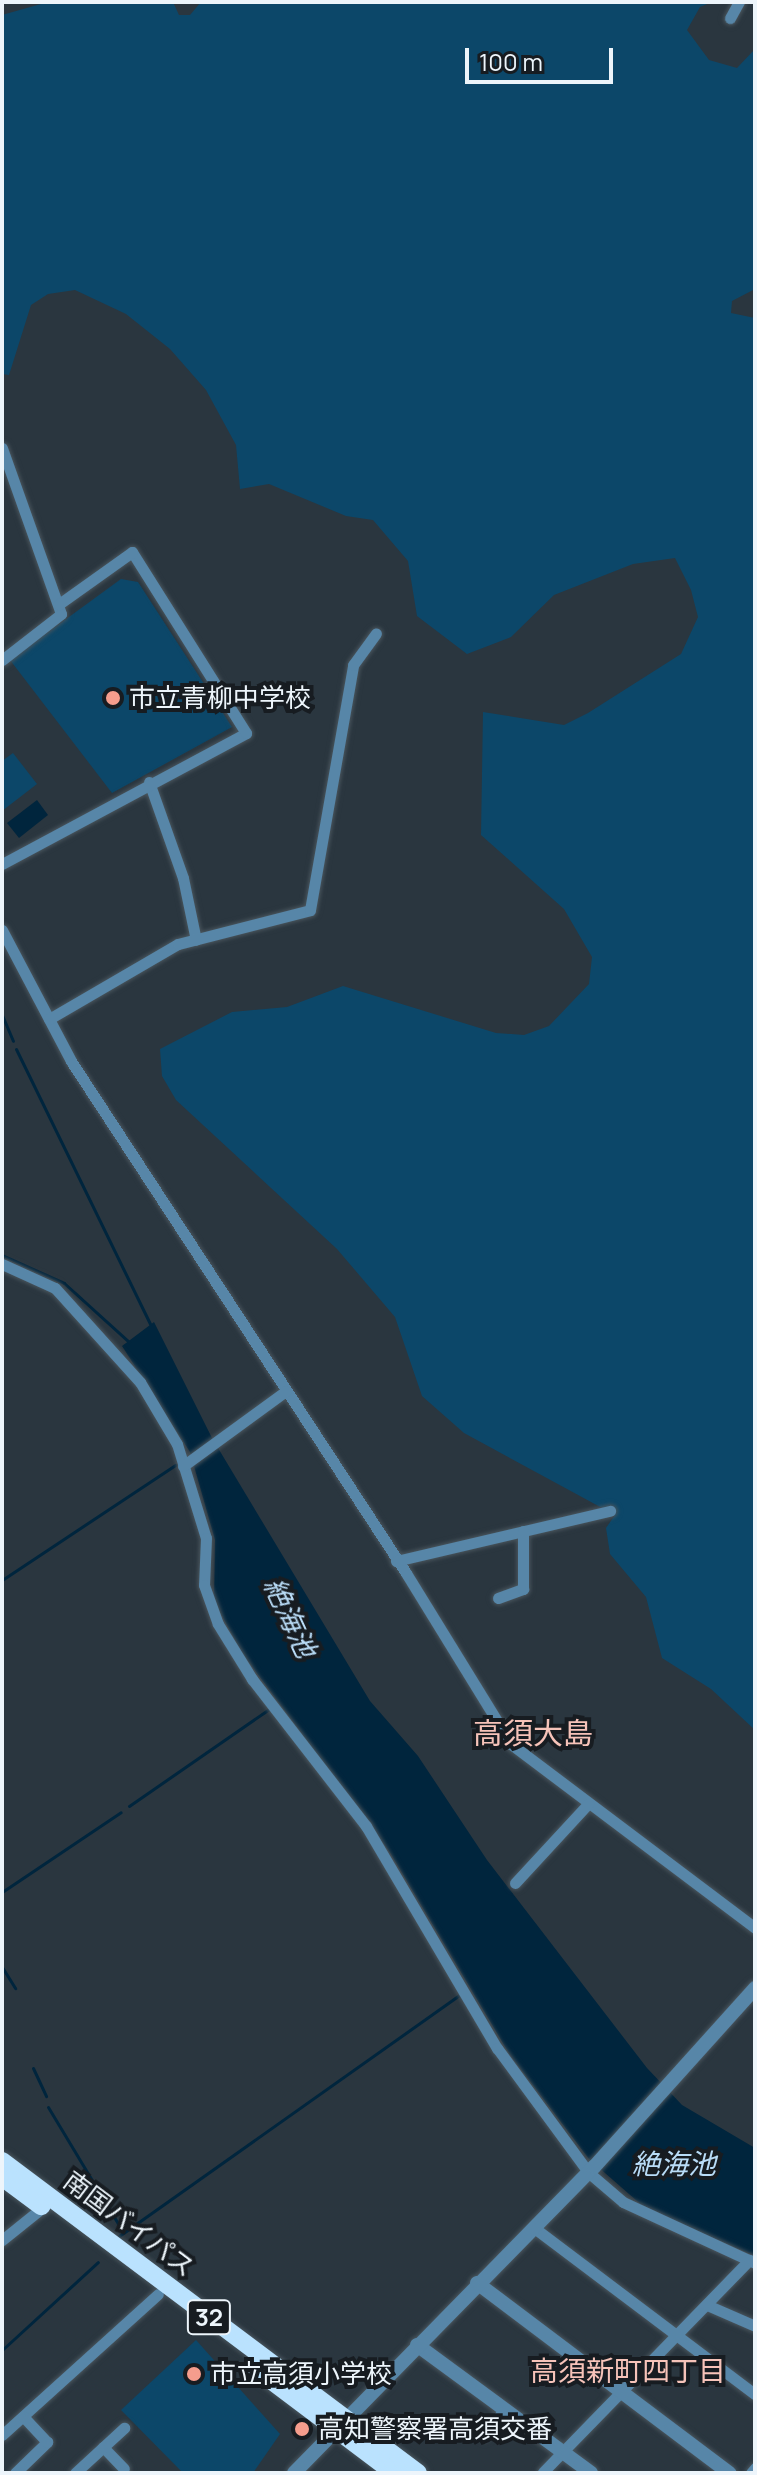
<!DOCTYPE html>
<meta charset="utf-8">
<style>
body{margin:0}
#map{position:relative;width:757px;height:2475px;overflow:hidden;background:#2a363f;font-family:Manrope,"Noto Sans JP",sans-serif}
div>[style]{position:absolute}
.green>*{inset:0;background:#0c4769}
.water>*{inset:0;background:#00253d}
.stream>*{height:3px;margin:-1.5px;padding:0 1.5px;transform-origin:1.5px;border-radius:1.5px;background:#00253d}
.roads{filter:drop-shadow(0 0 2px #49555d) drop-shadow(0 0 2px #49555d)}
.minor>*{height:11px;margin:-5.5px;padding:0 5.5px;transform-origin:5.5px;border-radius:5.5px;background:#5786a8}
.tertiary>*{height:14px;margin:-7px;padding:0 7px;transform-origin:7px;border-radius:7px;background:#5786a8}
.trunk>*{height:18px;margin:-9px;padding:0 9px;transform-origin:9px;border-radius:9px;background:#bae2fe}
.dots>*{width:22px;height:22px;translate:-50% -50%;box-sizing:border-box;border:4px solid #171c21;border-radius:50%}
span{translate:-50% -50%;white-space:nowrap;text-align:center;line-height:1.15;-webkit-text-stroke:8px #171c21;paint-order:stroke}
.shield-label span{padding:2px 6px;background:#171c21;border:2px solid;border-radius:6px;-webkit-text-stroke-width:0}
.shield-label{font-size:24px;color:#edf5fb;font-weight:700}
.poi-label{font-size:26px;color:#edf5fb}
.left{translate:0 -50%;text-align:left}
.street-label{font-size:26px;color:#edf5fb}
.water-label{font-size:28px;color:#b9dcf7;font-style:italic}
.neighbourhood-label{font-size:28px;color:#f6c3b9}
.quarter-label{font-size:30px;color:#f6c3b9}
.frame{position:absolute;inset:0;border:4px solid #edf5fb;pointer-events:none}
.scale{position:absolute;left:465px;top:48px;width:148px;height:36px;box-sizing:border-box;border:4px solid #edf5fb;border-top:0;padding-left:10px;font-size:24px;line-height:28px;white-space:nowrap;color:#edf5fb;-webkit-text-stroke:6px #171c21;paint-order:stroke}
</style>
<div id="map">
<div class="green">
<div style="clip-path:polygon(48px 2px,173px 2px,179px 15px,190px 15px,201px 2px,712px 2px,700px 7px,687px 30px,709px 60px,737px 68px,755px 49px,755px 289px,732px 301px,731px 313px,755px 318px,755px 1730px,711px 1689px,662px 1658px,646px 1597px,610px 1554px,606px 1528px,615px 1515px,464px 1433px,422px 1396px,395px 1317px,337px 1249px,176px 1100px,162px 1076px,160px 1049px,232px 1012px,287px 1007px,343px 986px,496px 1033px,524px 1035px,549px 1026px,589px 984px,592px 957px,564px 909px,481px 835px,483px 712px,564px 725px,588px 713px,681px 654px,698px 617px,691px 590px,675px 558px,633px 564px,554px 595px,511px 637px,467px 654px,417px 616px,408px 561px,373px 520px,346px 516px,269px 484px,240px 489px,236px 445px,206px 390px,170px 349px,126px 314px,75px 290px,48px 294px,31px 305px,9px 375px,2px 374px,2px 15px)"></div>
<div style="clip-path:polygon(121px 579px,138px 582px,232px 727px,112px 793px,10px 660px)"></div>
<div style="clip-path:polygon(13px 753px,37px 784px,2px 811px,2px 761px)"></div>
<div style="clip-path:polygon(196px 2340px,280px 2434px,253px 2473px,183px 2473px,121px 2410px)"></div>
</div>
<div class="water">
<div style="clip-path:polygon(37px 800px,48px 815px,19px 838px,7px 823px)"></div>
<div style="clip-path:polygon(154px 1322px,212px 1438px,370px 1701px,418px 1756px,487px 1860px,647px 2068px,682px 2105px,755px 2148px,755px 2256px,645px 2208px,589px 2159px,510px 2055px,389px 1851px,242px 1653px,214px 1601px,215px 1540px,190px 1452px,122px 1346px)"></div>
</div>
<div class="stream">
<div style="left:2px;top:1015px;width:28px;rotate:67deg"></div>
<div style="left:16px;top:1049px;width:306px;rotate:64deg"></div>
<div style="left:2px;top:1255px;width:68px;rotate:24.3deg"></div>
<div style="left:64px;top:1283px;width:88px;rotate:42.2deg"></div>
<div style="left:2px;top:1580px;width:208px;rotate:-33.6deg"></div>
<div style="left:129px;top:1806px;width:170px;rotate:-34.7deg"></div>
<div style="left:2px;top:1892px;width:143px;rotate:-33.9deg"></div>
<div style="left:2px;top:1967px;width:25px;rotate:58deg"></div>
<div style="left:33px;top:2068px;width:31px;rotate:65deg"></div>
<div style="left:48px;top:2107px;width:144px;rotate:59deg"></div>
<div style="left:119px;top:2236px;width:417px;rotate:-35.3deg"></div>
<div style="left:2px;top:2350px;width:130px;rotate:-42.5deg"></div>
</div>
<div class="roads">
<div class="minor">
<div style="left:730px;top:18px;width:18px;rotate:-61deg"></div>
<div style="left:2px;top:448px;width:176px;rotate:70.4deg"></div>
<div style="left:61px;top:614px;width:75px;rotate:142.1deg"></div>
<div style="left:149px;top:782px;width:102px;rotate:70.5deg"></div>
<div style="left:183px;top:878px;width:63px;rotate:78.2deg"></div>
<div style="left:2px;top:864px;width:277px;rotate:-28.2deg"></div>
<div style="left:246px;top:733px;width:214px;rotate:-122.2deg"></div>
<div style="left:132px;top:552px;width:90px;rotate:144.5deg"></div>
<div style="left:2px;top:930px;width:148px;rotate:62.2deg"></div>
<div style="left:71px;top:1061px;width:612px;rotate:56.8deg"></div>
<div style="left:406px;top:1573px;width:201px;rotate:58.4deg"></div>
<div style="left:511px;top:1744px;width:306px;rotate:37deg"></div>
<div style="left:49px;top:1019px;width:149px;rotate:-30.2deg"></div>
<div style="left:178px;top:944px;width:136px;rotate:-14.4deg"></div>
<div style="left:310px;top:910px;width:249px;rotate:-80deg"></div>
<div style="left:353px;top:665px;width:39px;rotate:-54deg"></div>
<div style="left:2px;top:1264px;width:58px;rotate:24.4deg"></div>
<div style="left:55px;top:1288px;width:127px;rotate:47.9deg"></div>
<div style="left:140px;top:1382px;width:72px;rotate:59.2deg"></div>
<div style="left:177px;top:1444px;width:98px;rotate:72.9deg"></div>
<div style="left:206px;top:1538px;width:47px;rotate:92.4deg"></div>
<div style="left:204px;top:1585px;width:41px;rotate:70.3deg"></div>
<div style="left:218px;top:1624px;width:65px;rotate:58.3deg"></div>
<div style="left:252px;top:1679px;width:186px;rotate:52.2deg"></div>
<div style="left:366px;top:1826px;width:258px;rotate:59.5deg"></div>
<div style="left:497px;top:2048px;width:154px;rotate:53.7deg"></div>
<div style="left:588px;top:2172px;width:46px;rotate:40.6deg"></div>
<div style="left:623px;top:2202px;width:145px;rotate:24.8deg"></div>
<div style="left:183px;top:1466px;width:127px;rotate:-36.1deg"></div>
<div style="left:396px;top:1561px;width:220px;rotate:-13.2deg"></div>
<div style="left:498px;top:1598px;width:27px;rotate:-20deg"></div>
<div style="left:523px;top:1589px;width:58px;rotate:-90deg"></div>
<div style="left:515px;top:1883px;width:108px;rotate:-47.3deg"></div>
<div style="left:533px;top:2227px;width:278px;rotate:37deg"></div>
<div style="left:2px;top:2240px;width:53px;rotate:-38.8deg"></div>
<div style="left:707px;top:2305px;width:52px;rotate:23.6deg"></div>
<div style="left:2px;top:2435px;width:210px;rotate:-42.1deg"></div>
<div style="left:484px;top:2435px;width:33px;rotate:-51deg"></div>
<div style="left:103px;top:2447px;width:30px;rotate:46deg"></div>
<div style="left:543px;top:2472px;width:296px;rotate:-45.8deg"></div>
<div style="left:15px;top:2473px;width:45px;rotate:-44.1deg"></div>
<div style="left:47px;top:2442px;width:35px;rotate:-133deg"></div>
<div style="left:75px;top:2473px;width:67px;rotate:-42.6deg"></div>
<div style="left:751px;top:2473px;width:6px;rotate:-51deg"></div>
</div>
<div class="tertiary">
<div style="left:477px;top:2283px;width:316px;rotate:37deg"></div>
<div style="left:417px;top:2345px;width:216px;rotate:36.3deg"></div>
<div style="left:294px;top:2473px;width:429px;rotate:-45.6deg"></div>
<div style="left:594px;top:2167px;width:241px;rotate:-48deg"></div>
</div>
<div class="trunk">
<div style="left:2px;top:2161px;width:520px;rotate:36.87deg"></div>
<div style="left:2px;top:2177px;width:49px;rotate:36.6deg"></div>
<div style="left:256px;top:2369px;width:173px;rotate:37deg"></div>
</div>
</div>
<div class="dots">
<div style="left:113px;top:698px;background:#f59d8d"></div>
<div style="left:194px;top:2374px;background:#f59d8d"></div>
<div style="left:302px;top:2429px;background:#f59d8d"></div>
</div>
<div class="shield-label">
<span style="left:209px;top:2317px">32</span>
</div>
<div class="poi-label">
<span class="left" style="left:129px;top:698px">市立青柳中学校</span>
<span class="left" style="left:210px;top:2374px">市立高須小学校</span>
<span class="left" style="left:318px;top:2429px">高知警察署高須交番</span>
</div>
<div class="street-label">
<span style="left:129px;top:2224px;rotate:37deg">南国バイパス</span>
</div>
<div class="water-label">
<span style="left:291px;top:1617px;rotate:65deg">絶海池</span>
<span style="left:674px;top:2163px">絶海池</span>
</div>
<div class="neighbourhood-label">
<span style="left:628px;top:2370px">高須新町四丁目</span>
</div>
<div class="quarter-label">
<span style="left:533px;top:1733px">高須大島</span>
</div>
<div class="frame"></div>
<div class="scale">100 m</div>
</div>
